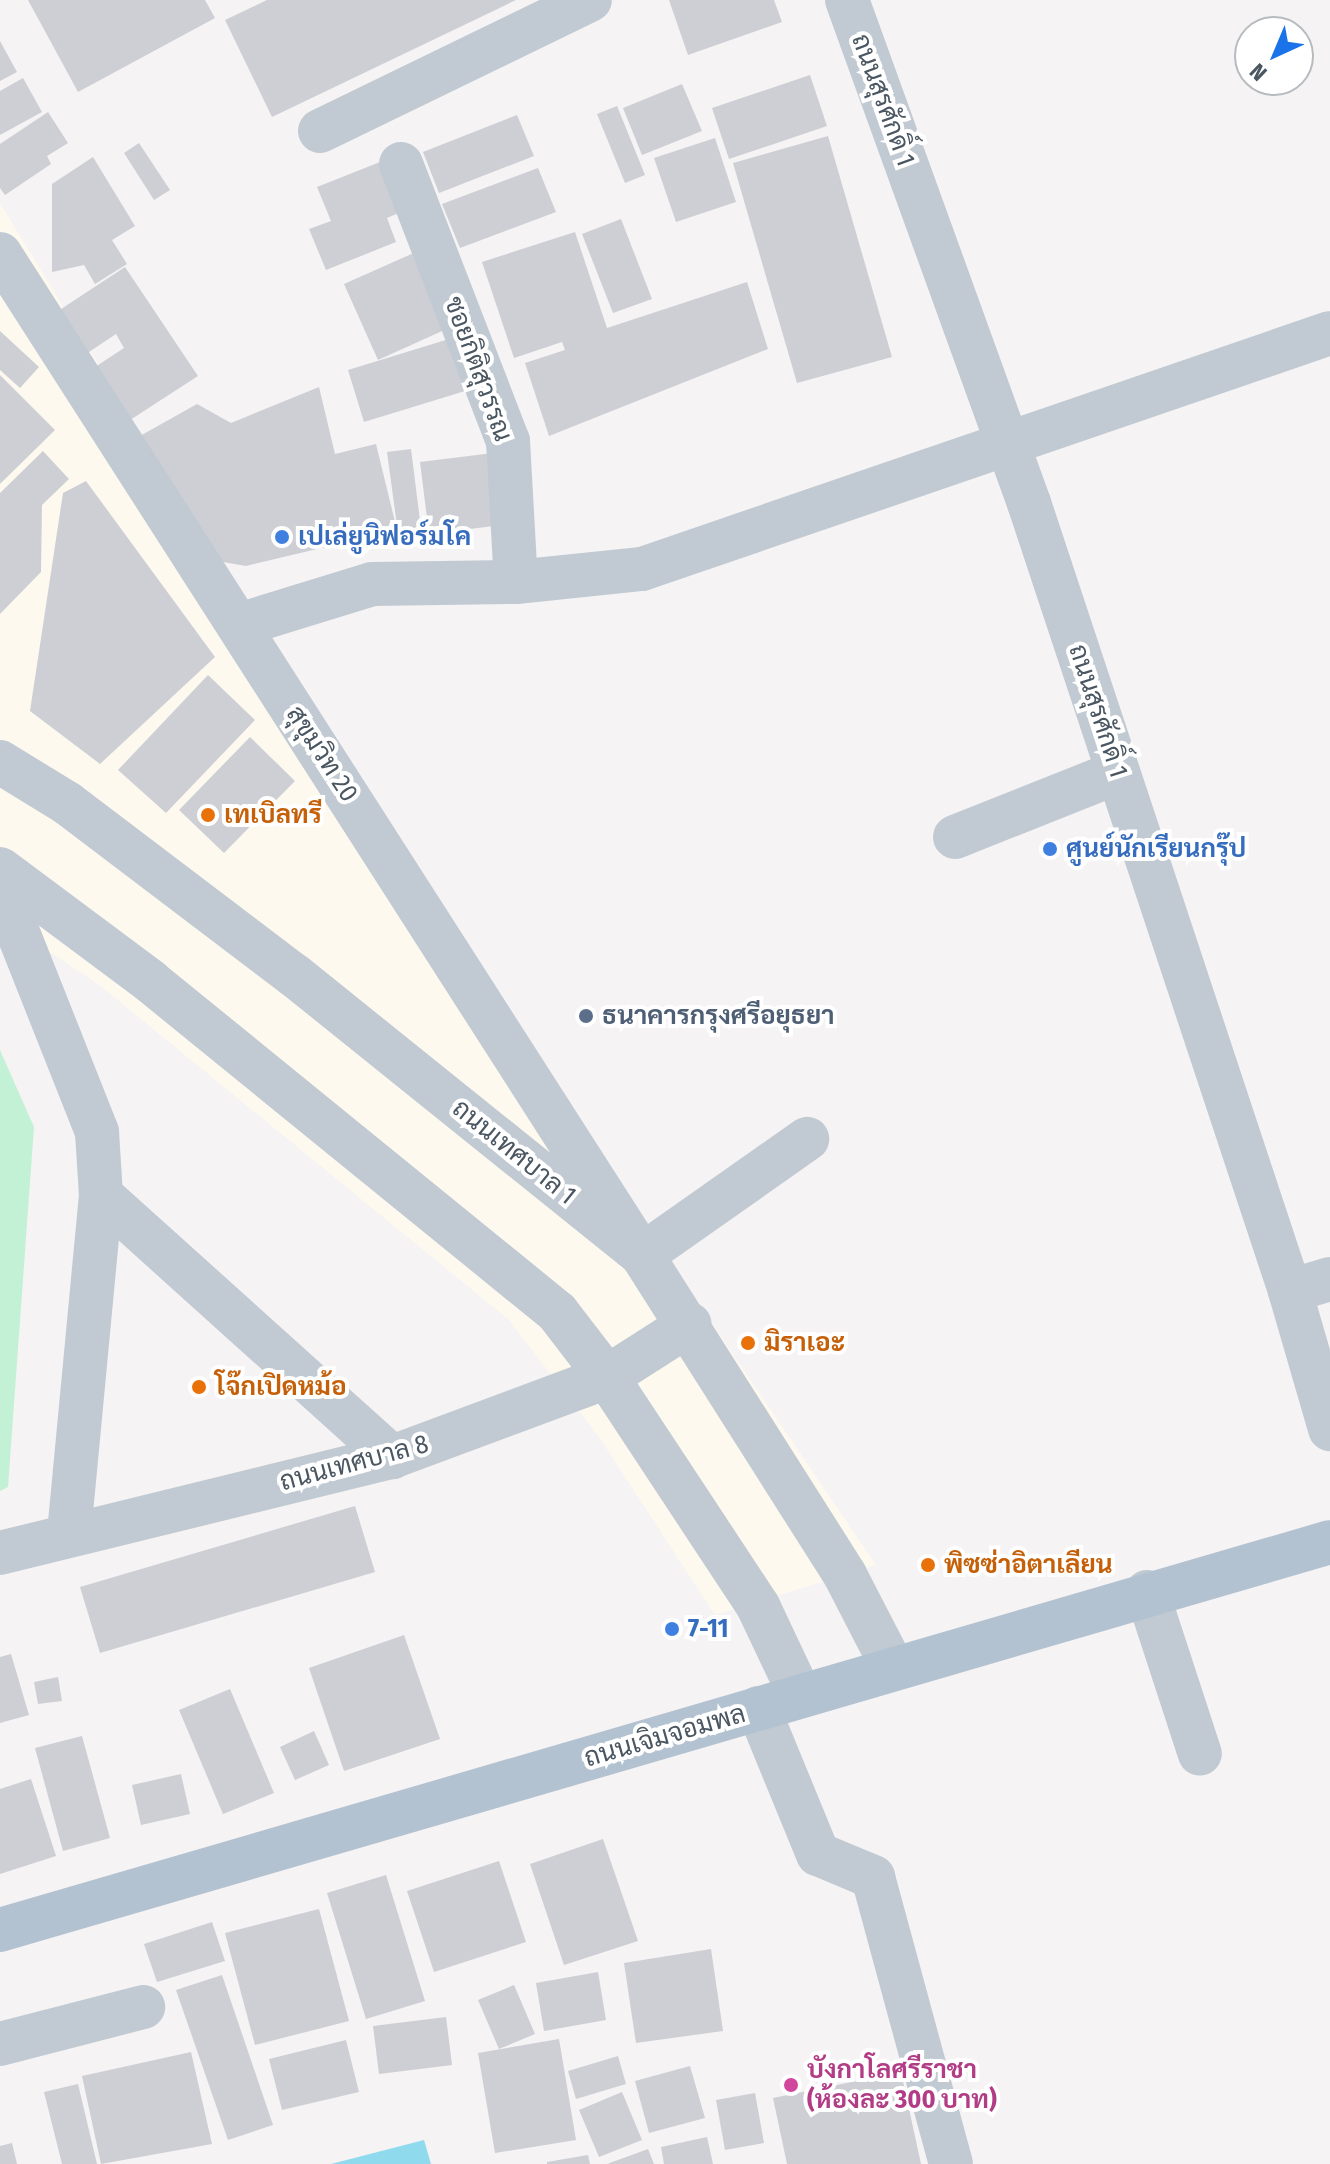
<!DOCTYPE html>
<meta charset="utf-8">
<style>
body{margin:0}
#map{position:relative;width:1330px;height:2164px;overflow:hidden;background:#f5f3f3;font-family:"Fira Sans Condensed",Sarabun,sans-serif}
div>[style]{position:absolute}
.commercial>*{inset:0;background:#fdf9ef}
.green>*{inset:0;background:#c3f1d5}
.water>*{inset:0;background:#90daee}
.building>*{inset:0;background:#cdcfd5}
.minor>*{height:44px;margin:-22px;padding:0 22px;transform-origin:22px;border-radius:22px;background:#c1cad2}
.major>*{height:44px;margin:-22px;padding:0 22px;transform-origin:22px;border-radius:22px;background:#b3c2d1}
.dots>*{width:22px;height:22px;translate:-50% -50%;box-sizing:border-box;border:4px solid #fff;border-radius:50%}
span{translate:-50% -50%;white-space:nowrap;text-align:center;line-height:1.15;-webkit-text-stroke:8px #fff;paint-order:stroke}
.street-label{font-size:26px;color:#4a5661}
.shop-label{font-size:26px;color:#366cbe;font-weight:700}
.left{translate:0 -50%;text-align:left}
.food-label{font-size:26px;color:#c56008;font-weight:700}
.service-label{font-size:26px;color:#4e5e75;font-weight:700}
.hotel-label{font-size:26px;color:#b23c85;font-weight:700}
.north{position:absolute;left:1234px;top:16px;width:80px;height:80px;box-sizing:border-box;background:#fff;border:2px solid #b7bbc0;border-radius:50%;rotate:224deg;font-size:22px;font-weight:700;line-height:32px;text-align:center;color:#4a5661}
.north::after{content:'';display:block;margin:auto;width:28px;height:36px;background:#1a73e8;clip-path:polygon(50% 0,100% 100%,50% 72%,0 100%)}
</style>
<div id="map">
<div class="commercial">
<div style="clip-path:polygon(0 203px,240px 597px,529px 1054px,876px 1565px,715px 1615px,599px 1437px,509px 1320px,98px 984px,0 919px)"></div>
</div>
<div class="green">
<div style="clip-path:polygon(0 1050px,34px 1127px,8px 1487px,0 1491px)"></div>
</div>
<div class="water">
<div style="clip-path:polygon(424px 2140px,431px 2164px,331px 2164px)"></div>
</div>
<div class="building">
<div style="clip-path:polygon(28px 0,205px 0,215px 18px,78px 92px)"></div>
<div style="clip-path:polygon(267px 0,516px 0,272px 117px,225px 20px)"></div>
<div style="clip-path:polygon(669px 0,774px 0,782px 22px,688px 55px)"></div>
<div style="clip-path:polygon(0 41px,17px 72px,0 81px)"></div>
<div style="clip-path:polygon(810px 75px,827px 126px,729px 159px,712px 108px)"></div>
<div style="clip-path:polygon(23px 78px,42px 112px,0 135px,0 91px)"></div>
<div style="clip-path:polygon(682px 84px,702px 131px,642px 155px,623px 108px)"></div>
<div style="clip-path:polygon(617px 106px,645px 175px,625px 183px,597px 114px)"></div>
<div style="clip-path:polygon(48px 112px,68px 143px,47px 156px,51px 164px,5px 195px,0 188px,0 144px)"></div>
<div style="clip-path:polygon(517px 115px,534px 156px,439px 193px,423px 152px)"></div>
<div style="clip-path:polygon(828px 136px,892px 357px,797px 383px,733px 163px)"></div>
<div style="clip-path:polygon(715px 138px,736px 202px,676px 222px,654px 158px)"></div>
<div style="clip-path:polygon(139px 143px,170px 190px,154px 200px,124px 153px)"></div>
<div style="clip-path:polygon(93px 157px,135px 226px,112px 240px,127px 264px,95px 284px,84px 265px,52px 272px,52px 184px)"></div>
<div style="clip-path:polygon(380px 162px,401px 212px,387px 218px,396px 242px,326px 270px,309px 229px,331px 221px,317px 187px)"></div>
<div style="clip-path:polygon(538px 168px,556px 212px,460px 248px,442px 204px)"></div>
<div style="clip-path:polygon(621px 219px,652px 299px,613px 313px,582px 234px)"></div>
<div style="clip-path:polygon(575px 232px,607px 328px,747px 282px,768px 349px,549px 436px,525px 363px,565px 350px,562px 342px,514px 358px,482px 262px)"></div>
<div style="clip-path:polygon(416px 252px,451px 327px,378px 360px,344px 284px)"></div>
<div style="clip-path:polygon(125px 267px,198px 376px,127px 422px,92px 369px,124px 348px,116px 334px,83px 356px,55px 313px)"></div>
<div style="clip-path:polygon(0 331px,39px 367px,20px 388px,0 370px)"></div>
<div style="clip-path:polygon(449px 339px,465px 391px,364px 422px,348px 370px)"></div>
<div style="clip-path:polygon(0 375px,55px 430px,0 484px)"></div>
<div style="clip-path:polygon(319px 387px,335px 454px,376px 444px,397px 530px,246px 566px,206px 559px,131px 441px,197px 404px,231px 423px)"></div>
<div style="clip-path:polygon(411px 449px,421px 529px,398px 533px,387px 452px)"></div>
<div style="clip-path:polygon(43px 451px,69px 479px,42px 505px,41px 572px,0 614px,0 493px)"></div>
<div style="clip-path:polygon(501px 452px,511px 524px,429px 534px,420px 462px)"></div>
<div style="clip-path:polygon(86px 481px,215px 657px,100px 764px,30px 711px,63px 493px)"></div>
<div style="clip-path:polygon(208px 675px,255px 720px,166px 813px,118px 770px)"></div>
<div style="clip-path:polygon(250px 737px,295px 781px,224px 853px,179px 810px)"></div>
<div style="clip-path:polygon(355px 1506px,375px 1572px,100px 1653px,80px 1587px)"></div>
<div style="clip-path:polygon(404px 1635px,440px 1739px,344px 1771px,309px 1668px)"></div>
<div style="clip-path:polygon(11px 1654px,29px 1715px,0 1723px,0 1657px)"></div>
<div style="clip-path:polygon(58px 1677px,62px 1701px,38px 1704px,34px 1682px)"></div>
<div style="clip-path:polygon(230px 1689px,274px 1793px,223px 1814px,179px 1710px)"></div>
<div style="clip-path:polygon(314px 1731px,329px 1765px,295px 1780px,280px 1747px)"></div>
<div style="clip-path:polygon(82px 1736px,110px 1838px,63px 1851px,35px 1748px)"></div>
<div style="clip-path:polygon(181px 1774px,190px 1814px,141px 1825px,132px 1785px)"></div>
<div style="clip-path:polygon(31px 1779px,56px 1856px,0 1874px,0 1789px)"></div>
<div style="clip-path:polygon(603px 1839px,638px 1941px,564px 1965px,530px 1864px)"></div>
<div style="clip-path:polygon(499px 1861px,526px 1942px,434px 1972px,407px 1891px)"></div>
<div style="clip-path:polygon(386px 1875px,425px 2001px,366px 2019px,327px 1893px)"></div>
<div style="clip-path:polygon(319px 1909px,349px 2021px,255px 2045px,225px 1933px)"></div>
<div style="clip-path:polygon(212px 1922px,225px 1961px,157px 1982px,144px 1944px)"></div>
<div style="clip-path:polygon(711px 1949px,723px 2031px,636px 2043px,624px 1963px)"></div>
<div style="clip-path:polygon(598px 1972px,606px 2020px,544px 2031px,536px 1983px)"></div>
<div style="clip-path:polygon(222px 1975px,273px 2125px,228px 2140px,176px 1990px)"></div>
<div style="clip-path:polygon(514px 1985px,535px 2034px,499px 2049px,478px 2000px)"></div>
<div style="clip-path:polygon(446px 2017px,452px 2065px,379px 2074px,373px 2026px)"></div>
<div style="clip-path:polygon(559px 2039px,576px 2140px,495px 2153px,478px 2053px)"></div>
<div style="clip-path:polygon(346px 2040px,359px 2092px,282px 2110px,269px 2059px)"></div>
<div style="clip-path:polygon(191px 2052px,212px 2144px,101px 2164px,82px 2076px)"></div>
<div style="clip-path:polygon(618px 2056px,626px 2084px,576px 2099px,568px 2071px)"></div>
<div style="clip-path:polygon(690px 2066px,705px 2118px,649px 2133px,635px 2081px)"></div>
<div style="clip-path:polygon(901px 2072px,921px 2164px,787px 2164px,773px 2098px)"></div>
<div style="clip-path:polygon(78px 2084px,97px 2164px,62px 2164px,44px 2092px)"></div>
<div style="clip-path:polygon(622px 2092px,642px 2140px,599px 2157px,579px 2110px)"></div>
<div style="clip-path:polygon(755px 2093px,764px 2143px,725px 2150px,716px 2100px)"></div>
<div style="clip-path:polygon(707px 2137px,713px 2164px,664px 2164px,661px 2147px)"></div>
<div style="clip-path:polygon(12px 2143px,17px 2164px,0 2164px,0 2146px)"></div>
<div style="clip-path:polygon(648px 2149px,654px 2164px,607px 2164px)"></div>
<div style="clip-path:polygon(588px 2155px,590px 2164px,547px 2164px,547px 2162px)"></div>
</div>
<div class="minor">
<div style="left:847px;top:0;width:535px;rotate:70.11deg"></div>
<div style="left:1029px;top:503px;width:830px;rotate:71.67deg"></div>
<div style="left:1290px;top:1291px;width:144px;rotate:73.8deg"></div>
<div style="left:320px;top:131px;width:300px;rotate:-25.9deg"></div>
<div style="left:401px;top:164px;width:297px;rotate:68.9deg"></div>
<div style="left:508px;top:441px;width:141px;rotate:86.8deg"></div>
<div style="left:0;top:254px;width:1189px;rotate:57.33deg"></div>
<div style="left:642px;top:1255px;width:202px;rotate:-35.1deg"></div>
<div style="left:239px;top:625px;width:139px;rotate:-17.1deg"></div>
<div style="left:372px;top:584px;width:144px;rotate:-0.8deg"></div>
<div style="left:516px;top:582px;width:127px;rotate:-5.9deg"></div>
<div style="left:642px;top:569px;width:727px;rotate:-18.93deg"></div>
<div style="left:0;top:762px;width:79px;rotate:31.5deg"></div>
<div style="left:67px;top:803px;width:285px;rotate:37.2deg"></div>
<div style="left:294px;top:975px;width:447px;rotate:38.8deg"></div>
<div style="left:642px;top:1255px;width:379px;rotate:57.6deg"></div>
<div style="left:845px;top:1575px;width:102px;rotate:62.7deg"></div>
<div style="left:955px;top:837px;width:175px;rotate:-21.7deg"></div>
<div style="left:0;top:869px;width:187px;rotate:36.7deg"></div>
<div style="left:150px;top:981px;width:525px;rotate:39.12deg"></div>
<div style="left:557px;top:1312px;width:82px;rotate:52.4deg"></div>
<div style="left:607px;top:1377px;width:274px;rotate:56.6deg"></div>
<div style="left:758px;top:1606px;width:98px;rotate:64.7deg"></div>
<div style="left:0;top:887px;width:264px;rotate:68.4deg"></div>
<div style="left:97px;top:1132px;width:63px;rotate:86.4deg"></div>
<div style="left:101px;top:1195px;width:340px;rotate:95.4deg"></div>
<div style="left:101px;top:1195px;width:392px;rotate:42deg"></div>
<div style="left:1290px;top:1291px;width:42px;rotate:-16.7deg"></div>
<div style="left:0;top:1553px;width:404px;rotate:-13.8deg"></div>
<div style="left:392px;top:1457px;width:229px;rotate:-20.4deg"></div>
<div style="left:607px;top:1377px;width:98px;rotate:-32.6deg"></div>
<div style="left:1147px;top:1592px;width:170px;rotate:71.9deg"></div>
<div style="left:758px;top:1708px;width:158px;rotate:67.7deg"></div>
<div style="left:818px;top:1854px;width:60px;rotate:22.7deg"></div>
<div style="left:873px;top:1877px;width:297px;rotate:74.8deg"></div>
<div style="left:0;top:2044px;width:148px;rotate:-14.5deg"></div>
</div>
<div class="major">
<div style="left:0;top:1930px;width:1385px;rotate:-16.26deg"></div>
</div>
<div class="dots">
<div style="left:282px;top:537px;background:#3f7fe0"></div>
<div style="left:208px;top:815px;background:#e8710a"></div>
<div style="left:1050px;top:849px;background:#3f7fe0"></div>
<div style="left:586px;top:1016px;background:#5c6f8a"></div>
<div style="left:748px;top:1343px;background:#e8710a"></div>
<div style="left:199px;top:1387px;background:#e8710a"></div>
<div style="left:928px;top:1565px;background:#e8710a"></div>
<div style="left:672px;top:1629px;background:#3f7fe0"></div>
<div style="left:791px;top:2085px;background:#d1479c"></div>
</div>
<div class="street-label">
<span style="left:883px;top:100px;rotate:70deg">ถนนสุรศักดิ์ 1</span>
<span style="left:478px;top:369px;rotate:70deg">ชอยกิติสุวรรณ</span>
<span style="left:1098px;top:711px;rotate:72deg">ถนนสุรศักดิ์ 1</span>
<span style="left:322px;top:754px;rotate:57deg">สุขุมวิท 20</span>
<span style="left:514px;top:1152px;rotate:39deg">ถนนเทศบาล 1</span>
<span style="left:354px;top:1463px;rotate:-15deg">ถนนเทศบาล 8</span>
<span style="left:665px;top:1736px;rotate:-16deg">ถนนเจิมจอมพล</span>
</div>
<div class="shop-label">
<span class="left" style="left:298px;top:537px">เปเล่ยูนิฟอร์มโค</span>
<span class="left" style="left:1066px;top:849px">ศูนย์นักเรียนกรุ๊ป</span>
<span class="left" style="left:688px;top:1629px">7-11</span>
</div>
<div class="food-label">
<span class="left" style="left:224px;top:815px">เทเบิลทรี</span>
<span class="left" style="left:764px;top:1343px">มิราเอะ</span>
<span class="left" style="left:215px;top:1387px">โจ๊กเปิดหม้อ</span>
<span class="left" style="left:944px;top:1565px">พิซซ่าอิตาเลียน</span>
</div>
<div class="service-label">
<span class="left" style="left:602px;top:1016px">ธนาคารกรุงศรีอยุธยา</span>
</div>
<div class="hotel-label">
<span class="left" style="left:807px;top:2085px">บังกาโลศรีราชา<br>(ห้องละ 300 บาท)</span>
</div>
<div class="north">N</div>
</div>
